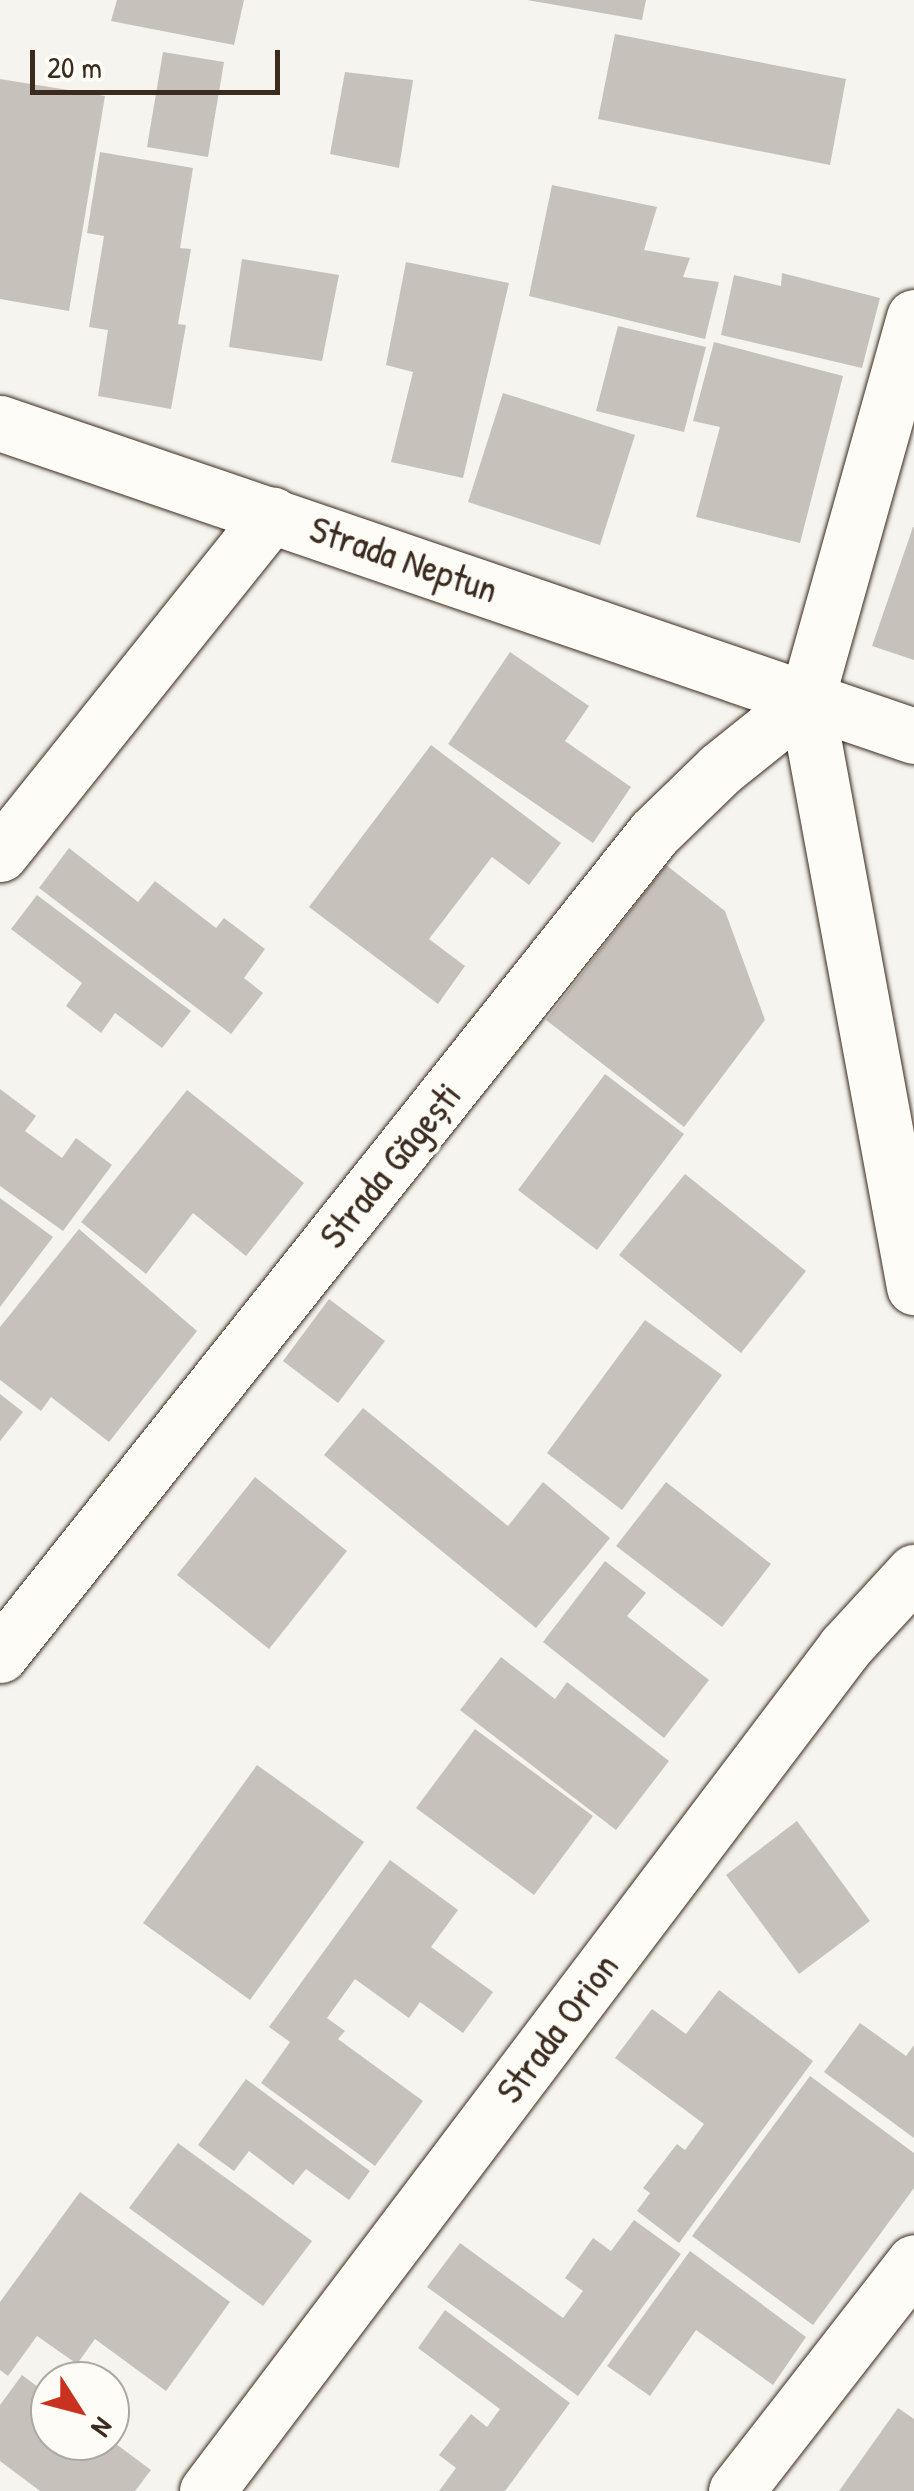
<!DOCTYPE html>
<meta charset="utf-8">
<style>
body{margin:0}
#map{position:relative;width:914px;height:2491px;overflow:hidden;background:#f5f4ee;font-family:"Patrick Hand",sans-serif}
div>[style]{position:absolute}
.building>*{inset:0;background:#c7c1bb}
.roads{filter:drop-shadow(0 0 2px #3b2a1e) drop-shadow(0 0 2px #3b2a1e)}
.minor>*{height:55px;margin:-27.5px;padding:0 27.5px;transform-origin:27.5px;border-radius:27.5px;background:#fdfcf7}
span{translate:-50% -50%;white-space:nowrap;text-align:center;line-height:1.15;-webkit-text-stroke:8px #fdfcf7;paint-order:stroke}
.street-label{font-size:38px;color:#3b2a1e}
.north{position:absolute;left:30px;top:2361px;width:100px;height:100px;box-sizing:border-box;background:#fdfcf7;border:2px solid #afa8a0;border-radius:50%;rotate:126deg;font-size:28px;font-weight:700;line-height:40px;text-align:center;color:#3b2a1e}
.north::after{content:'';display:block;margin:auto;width:35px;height:45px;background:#c8321e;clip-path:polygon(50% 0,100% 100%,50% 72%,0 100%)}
.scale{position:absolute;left:30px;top:50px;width:250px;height:45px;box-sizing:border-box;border:5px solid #3b2a1e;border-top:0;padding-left:12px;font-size:30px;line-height:35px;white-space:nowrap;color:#3b2a1e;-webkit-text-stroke:8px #fdfcf7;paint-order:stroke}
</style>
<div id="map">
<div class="building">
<div style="clip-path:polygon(117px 0,244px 0,234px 45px,111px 21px)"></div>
<div style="clip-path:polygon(527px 0,646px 0,642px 20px)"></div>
<div style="clip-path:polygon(615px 34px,846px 79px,830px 165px,598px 119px)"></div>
<div style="clip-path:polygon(163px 52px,224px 62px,208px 157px,147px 147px)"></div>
<div style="clip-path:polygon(345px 72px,413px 80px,399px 168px,330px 154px)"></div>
<div style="clip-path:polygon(0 79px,105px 96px,69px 311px,0 299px)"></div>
<div style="clip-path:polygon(100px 152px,193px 168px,180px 248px,191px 249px,178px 324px,186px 325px,171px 409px,98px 396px,108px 330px,89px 327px,104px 236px,87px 233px)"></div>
<div style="clip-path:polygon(552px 185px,657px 207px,644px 250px,690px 258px,683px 277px,719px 282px,705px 339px,529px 296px)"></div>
<div style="clip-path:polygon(242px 259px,339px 275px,322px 361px,229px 347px)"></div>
<div style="clip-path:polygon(406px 262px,509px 283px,463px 478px,391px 462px,413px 372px,386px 365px)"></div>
<div style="clip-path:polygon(782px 273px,880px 298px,862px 368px,721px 335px,734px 275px,781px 286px)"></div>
<div style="clip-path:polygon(618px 326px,706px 347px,684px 432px,596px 411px)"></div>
<div style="clip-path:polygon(714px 342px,843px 376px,800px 543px,696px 517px,720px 427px,693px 421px)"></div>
<div style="clip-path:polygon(503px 393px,635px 435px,600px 545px,468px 502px)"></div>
<div style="clip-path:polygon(913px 527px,914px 527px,914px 660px,872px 646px)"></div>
<div style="clip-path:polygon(510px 652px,589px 706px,565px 741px,631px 787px,593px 843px,448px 744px)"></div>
<div style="clip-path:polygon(431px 745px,561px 843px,529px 885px,492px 857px,429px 939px,465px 966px,438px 1004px,309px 907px)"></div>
<div style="clip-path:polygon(69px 848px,138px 902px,155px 881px,216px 928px,224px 918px,265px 949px,244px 978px,263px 993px,231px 1034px,39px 888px)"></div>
<div style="clip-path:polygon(666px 865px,725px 911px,765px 1020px,684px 1127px,546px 1020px)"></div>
<div style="clip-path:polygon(37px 895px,191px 1011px,162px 1048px,115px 1013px,101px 1033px,66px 1006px,82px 983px,11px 929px)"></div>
<div style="clip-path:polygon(605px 1074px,684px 1134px,597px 1250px,518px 1190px)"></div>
<div style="clip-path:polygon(0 1089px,36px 1116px,25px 1131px,62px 1158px,76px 1138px,112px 1165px,63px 1231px,0 1186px)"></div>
<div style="clip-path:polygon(187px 1090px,304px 1183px,246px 1256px,193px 1213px,146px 1274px,81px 1222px)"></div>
<div style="clip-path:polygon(685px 1174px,806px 1271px,741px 1353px,619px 1255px)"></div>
<div style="clip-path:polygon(0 1198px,53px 1237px,0 1307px)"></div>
<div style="clip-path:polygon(79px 1229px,197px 1331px,109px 1442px,51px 1397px,41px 1411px,0 1380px,0 1327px)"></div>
<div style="clip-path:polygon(329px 1299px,385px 1341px,338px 1403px,283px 1361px)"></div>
<div style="clip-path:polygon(645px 1320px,722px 1375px,622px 1510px,547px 1453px)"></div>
<div style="clip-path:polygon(0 1394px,23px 1412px,0 1441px)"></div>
<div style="clip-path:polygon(363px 1408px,508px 1526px,543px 1482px,610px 1538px,536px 1628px,324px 1455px)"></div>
<div style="clip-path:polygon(255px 1477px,347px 1551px,269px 1649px,177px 1575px)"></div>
<div style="clip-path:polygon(666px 1482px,771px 1564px,722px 1627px,616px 1546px)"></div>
<div style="clip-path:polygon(605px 1561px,646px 1593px,627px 1616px,709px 1680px,664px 1738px,543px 1642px)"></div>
<div style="clip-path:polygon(501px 1657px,555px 1699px,567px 1682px,669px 1761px,616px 1830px,460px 1710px)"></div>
<div style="clip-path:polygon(475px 1729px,593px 1816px,534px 1895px,416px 1808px)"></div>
<div style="clip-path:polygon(257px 1765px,364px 1842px,250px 2000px,143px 1923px)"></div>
<div style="clip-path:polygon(797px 1821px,870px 1921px,799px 1974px,726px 1875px)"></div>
<div style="clip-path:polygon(390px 1860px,458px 1910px,431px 1947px,493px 1992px,463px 2033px,420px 2002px,409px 2018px,355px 1979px,327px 2018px,345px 2031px,338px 2039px,423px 2101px,375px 2166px,261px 2083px,290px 2042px,269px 2027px)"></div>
<div style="clip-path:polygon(719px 1990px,813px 2061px,679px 2243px,637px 2211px,650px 2193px,643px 2188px,677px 2144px,685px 2150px,704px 2124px,615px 2058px,652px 2009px,686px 2034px)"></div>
<div style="clip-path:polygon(860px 2023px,906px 2056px,914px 2045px,914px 2138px,824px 2072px)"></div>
<div style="clip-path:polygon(810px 2076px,914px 2153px,914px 2188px,813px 2325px,692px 2236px)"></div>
<div style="clip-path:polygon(246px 2079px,370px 2171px,349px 2200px,306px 2169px,293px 2185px,249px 2151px,234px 2171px,198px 2145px)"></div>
<div style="clip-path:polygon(178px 2143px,312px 2241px,263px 2306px,129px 2208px)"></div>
<div style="clip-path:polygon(80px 2192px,230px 2302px,166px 2391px,95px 2339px,77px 2364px,37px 2336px,8px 2376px,0 2370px,0 2302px)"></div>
<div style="clip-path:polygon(634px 2220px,681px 2254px,578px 2396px,427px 2287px,460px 2243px,563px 2318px,583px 2291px,565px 2278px,593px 2238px,611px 2251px)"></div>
<div style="clip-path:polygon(690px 2251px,806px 2337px,773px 2385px,696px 2330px,650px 2396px,607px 2366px)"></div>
<div style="clip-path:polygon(445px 2310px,570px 2403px,505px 2491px,439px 2491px,456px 2468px,439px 2455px,471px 2414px,487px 2427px,500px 2409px,418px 2348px)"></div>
<div style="clip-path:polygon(22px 2375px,50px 2396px,50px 2441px,112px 2441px,151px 2470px,135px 2491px,40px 2491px,0 2461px,0 2405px)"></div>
<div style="clip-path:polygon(898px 2408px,914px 2419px,914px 2491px,839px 2491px)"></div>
</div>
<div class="roads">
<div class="minor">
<div style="left:914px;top:317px;width:398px;rotate:105.7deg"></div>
<div style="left:806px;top:700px;width:597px;rotate:79.57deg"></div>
<div style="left:0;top:423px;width:966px;rotate:18.9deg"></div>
<div style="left:0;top:854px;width:435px;rotate:-51.3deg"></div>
<div style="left:0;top:1655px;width:1050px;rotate:-51.49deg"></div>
<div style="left:654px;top:833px;width:92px;rotate:-44.1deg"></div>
<div style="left:720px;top:769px;width:110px;rotate:-38.7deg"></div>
<div style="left:207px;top:2491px;width:1058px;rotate:-52.91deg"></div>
<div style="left:845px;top:1647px;width:102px;rotate:-47.4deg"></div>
<div style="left:736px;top:2491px;width:290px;rotate:-52.1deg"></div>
</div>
</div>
<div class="street-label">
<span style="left:404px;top:559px;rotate:19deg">Strada Neptun</span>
<span style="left:390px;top:1165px;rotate:-51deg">Strada Găgești</span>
<span style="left:557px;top:2028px;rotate:-53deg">Strada Orion</span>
</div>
<div class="north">N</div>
<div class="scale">20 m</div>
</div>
